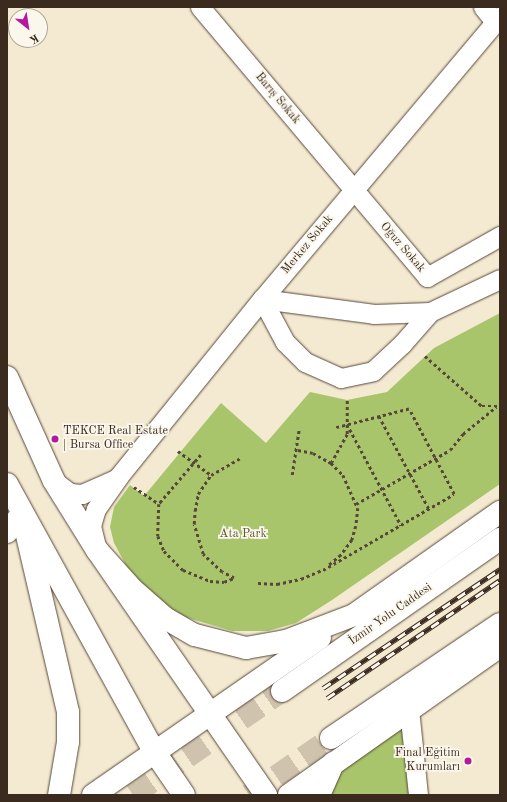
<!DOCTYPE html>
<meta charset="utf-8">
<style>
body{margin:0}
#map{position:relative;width:507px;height:802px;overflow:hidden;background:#f4e9d1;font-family:"Old Standard TT",serif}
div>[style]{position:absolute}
.green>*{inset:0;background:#a8c56c}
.trunk-tunnel>*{height:22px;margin-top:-11px;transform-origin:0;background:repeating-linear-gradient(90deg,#cfc3ad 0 22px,transparent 0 33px)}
.path>*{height:2.5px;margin-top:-1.25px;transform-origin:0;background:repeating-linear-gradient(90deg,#574739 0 3px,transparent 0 6px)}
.roads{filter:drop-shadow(0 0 1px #574739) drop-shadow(0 0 1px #574739)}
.minor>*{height:19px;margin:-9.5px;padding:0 9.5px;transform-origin:9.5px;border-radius:9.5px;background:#fff}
.secondary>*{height:22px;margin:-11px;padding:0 11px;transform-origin:11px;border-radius:11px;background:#fff}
.primary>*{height:22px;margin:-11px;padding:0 11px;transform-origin:11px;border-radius:11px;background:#fff}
.trunk>*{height:22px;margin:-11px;padding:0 11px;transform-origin:11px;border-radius:11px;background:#fff}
.rail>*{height:4.5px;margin-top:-2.25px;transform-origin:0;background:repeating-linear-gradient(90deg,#fbf7ec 0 9px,#3b2a1e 0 18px);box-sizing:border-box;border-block:1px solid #3b2a1e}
.dots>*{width:11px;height:11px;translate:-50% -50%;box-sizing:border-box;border:2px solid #fbf7ec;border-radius:50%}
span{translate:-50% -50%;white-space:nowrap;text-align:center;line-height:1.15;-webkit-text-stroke:3.5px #fbf7ec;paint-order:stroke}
.street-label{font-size:12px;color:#3b2a1e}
.poi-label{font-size:12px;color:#3b2a1e}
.left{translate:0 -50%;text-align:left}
.right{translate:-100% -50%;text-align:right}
.park-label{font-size:12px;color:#5c5835}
.frame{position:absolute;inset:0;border:8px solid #3b2a1e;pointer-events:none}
.north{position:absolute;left:8px;top:8px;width:40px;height:40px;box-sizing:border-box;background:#fbf7ec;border:1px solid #aea59a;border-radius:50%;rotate:150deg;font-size:11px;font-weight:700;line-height:16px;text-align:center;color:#3b2a1e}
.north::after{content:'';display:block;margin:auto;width:14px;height:18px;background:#b5179e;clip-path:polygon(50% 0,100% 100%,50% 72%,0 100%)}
</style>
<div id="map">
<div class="green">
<div style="clip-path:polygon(500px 313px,500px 484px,332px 600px,296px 623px,268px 631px,232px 631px,178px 615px,147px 592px,128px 569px,114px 543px,110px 527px,114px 507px,130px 485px,144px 496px,221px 403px,266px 443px,310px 392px,347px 400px,387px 392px,434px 348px)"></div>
<div style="clip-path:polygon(409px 709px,418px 795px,319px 795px,334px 762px)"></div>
</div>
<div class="trunk-tunnel">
<div style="left:133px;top:795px;width:182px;rotate:-34.9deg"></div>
<div style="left:249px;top:795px;width:100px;rotate:-34.8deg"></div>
</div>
<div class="path">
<div style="left:425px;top:356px;width:76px;rotate:41.3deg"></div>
<div style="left:482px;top:406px;width:18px"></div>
<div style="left:379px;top:416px;width:106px;rotate:61.7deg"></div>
<div style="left:347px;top:424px;width:115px;rotate:61.9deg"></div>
<div style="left:298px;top:450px;width:15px;rotate:11deg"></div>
<div style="left:313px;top:453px;width:21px;rotate:29deg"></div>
<div style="left:331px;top:463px;width:17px;rotate:45deg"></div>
<div style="left:343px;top:475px;width:36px;rotate:66deg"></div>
<div style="left:358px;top:508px;width:18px;rotate:96deg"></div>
<div style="left:356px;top:526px;width:15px;rotate:106deg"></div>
<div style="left:352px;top:540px;width:19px;rotate:126deg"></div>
<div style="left:341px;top:555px;width:16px;rotate:140deg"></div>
<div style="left:178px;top:451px;width:41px;rotate:36deg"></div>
<div style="left:201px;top:455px;width:65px;rotate:130.6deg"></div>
<div style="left:159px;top:504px;width:32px;rotate:92deg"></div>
<div style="left:158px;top:536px;width:16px;rotate:68deg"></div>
<div style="left:164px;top:551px;width:27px;rotate:45deg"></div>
<div style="left:183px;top:570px;width:29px;rotate:22deg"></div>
<div style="left:210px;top:581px;width:14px;rotate:4deg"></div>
<div style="left:224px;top:582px;width:11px;rotate:-22deg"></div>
<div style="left:331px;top:463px;width:33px;rotate:-61deg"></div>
<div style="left:347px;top:434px;width:34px;rotate:-90deg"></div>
<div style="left:292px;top:475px;width:47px;rotate:-81.3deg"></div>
<div style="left:134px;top:487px;width:30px;rotate:34deg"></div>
<div style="left:356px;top:504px;width:108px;rotate:-29.9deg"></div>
<div style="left:450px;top:450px;width:21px;rotate:-51deg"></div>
<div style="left:463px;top:434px;width:43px;rotate:-39.3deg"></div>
<div style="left:323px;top:570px;width:151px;rotate:-30.1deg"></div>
<div style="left:454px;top:494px;width:96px;rotate:-117.9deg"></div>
<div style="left:409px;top:409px;width:76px;rotate:165.6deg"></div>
<div style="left:234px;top:578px;width:13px;rotate:-153deg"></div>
<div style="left:222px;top:572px;width:26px;rotate:-137deg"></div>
<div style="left:203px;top:554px;width:31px;rotate:-107deg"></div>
<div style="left:194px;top:524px;width:13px;rotate:-86deg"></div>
<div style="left:195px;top:511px;width:17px;rotate:-80deg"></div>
<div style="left:198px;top:494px;width:23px;rotate:-56deg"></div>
<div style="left:211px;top:475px;width:34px;rotate:-30deg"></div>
<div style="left:258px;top:583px;width:19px;rotate:3deg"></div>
<div style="left:277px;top:584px;width:25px;rotate:-12deg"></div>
<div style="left:301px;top:579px;width:25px;rotate:-23deg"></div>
</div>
<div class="roads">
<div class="minor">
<div style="left:200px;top:7px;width:353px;rotate:49.9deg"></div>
<div style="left:427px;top:277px;width:84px;rotate:-29.3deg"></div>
<div style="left:483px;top:7px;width:19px;rotate:51deg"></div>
<div style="left:262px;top:299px;width:113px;rotate:7.6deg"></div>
<div style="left:374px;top:314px;width:56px;rotate:-2deg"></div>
<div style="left:430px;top:312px;width:77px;rotate:-25.2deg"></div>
<div style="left:262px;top:299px;width:49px;rotate:61.9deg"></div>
<div style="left:285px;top:342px;width:28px;rotate:45deg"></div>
<div style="left:305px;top:362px;width:39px;rotate:24deg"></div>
<div style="left:341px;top:378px;width:33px;rotate:-12deg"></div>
<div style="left:373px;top:371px;width:40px;rotate:-43deg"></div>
<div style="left:402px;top:344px;width:43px;rotate:-48.8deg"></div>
<div style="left:54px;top:481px;width:20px;rotate:37deg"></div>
<div style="left:70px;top:493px;width:12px;rotate:5deg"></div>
<div style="left:82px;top:494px;width:36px;rotate:-24deg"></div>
<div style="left:96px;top:546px;width:21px;rotate:-104deg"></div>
<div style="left:91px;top:526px;width:18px;rotate:-74deg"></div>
<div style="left:96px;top:509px;width:40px;rotate:-55.1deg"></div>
<div style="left:119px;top:476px;width:228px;rotate:-51.1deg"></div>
<div style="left:262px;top:299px;width:370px;rotate:-49.9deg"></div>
<div style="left:409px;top:709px;width:86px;rotate:84deg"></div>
</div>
<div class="secondary">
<div style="left:7px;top:532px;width:23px;rotate:-50deg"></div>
</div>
<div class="primary">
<div style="left:7px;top:377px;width:114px;rotate:65.7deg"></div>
<div style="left:54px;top:481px;width:81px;rotate:58.1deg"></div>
<div style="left:97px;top:550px;width:298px;rotate:55.4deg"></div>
<div style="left:7px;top:484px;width:305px;rotate:61.2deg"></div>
<div style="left:154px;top:751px;width:53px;rotate:55.7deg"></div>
</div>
<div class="trunk">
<div style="left:22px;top:514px;width:203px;rotate:76.9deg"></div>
<div style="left:68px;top:712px;width:30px;rotate:90deg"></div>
<div style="left:68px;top:742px;width:54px;rotate:99.6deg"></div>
<div style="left:97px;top:550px;width:52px;rotate:48.1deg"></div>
<div style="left:132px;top:589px;width:44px;rotate:41.3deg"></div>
<div style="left:165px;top:618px;width:34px;rotate:30deg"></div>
<div style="left:195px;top:635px;width:53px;rotate:14.3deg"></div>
<div style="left:246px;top:648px;width:41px;rotate:-9.9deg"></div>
<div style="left:286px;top:641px;width:73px;rotate:-20.9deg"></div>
<div style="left:354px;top:615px;width:179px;rotate:-35.2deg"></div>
<div style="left:282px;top:691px;width:266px;rotate:-34.9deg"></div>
<div style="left:331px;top:738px;width:204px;rotate:-34deg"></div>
<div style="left:93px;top:795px;width:276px;rotate:-34.7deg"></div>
<div style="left:289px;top:795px;width:258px;rotate:-35.2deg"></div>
<div style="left:319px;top:795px;width:35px;rotate:-66deg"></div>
</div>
</div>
<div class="rail">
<div style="left:323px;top:688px;width:213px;rotate:-33.9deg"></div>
<div style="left:327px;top:698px;width:209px;rotate:-34.3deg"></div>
</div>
<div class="dots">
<div style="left:55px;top:439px;background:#b5179e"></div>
<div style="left:468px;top:761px;background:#b5179e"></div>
</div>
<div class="street-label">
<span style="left:277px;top:99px;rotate:50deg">Barış Sokak</span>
<span style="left:308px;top:245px;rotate:-50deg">Merkez Sokak</span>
<span style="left:402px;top:248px;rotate:49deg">Oğuz Sokak</span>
<span style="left:391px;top:615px;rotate:-35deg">İzmir Yolu Caddesi</span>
</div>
<div class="poi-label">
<span class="left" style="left:63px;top:439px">TEKCE Real Estate<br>| Bursa Office</span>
<span class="right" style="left:460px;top:761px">Final Eğitim<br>Kurumları</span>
</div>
<div class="park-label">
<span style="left:243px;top:535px">Ata Park</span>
</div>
<div class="frame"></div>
<div class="north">K</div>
</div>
